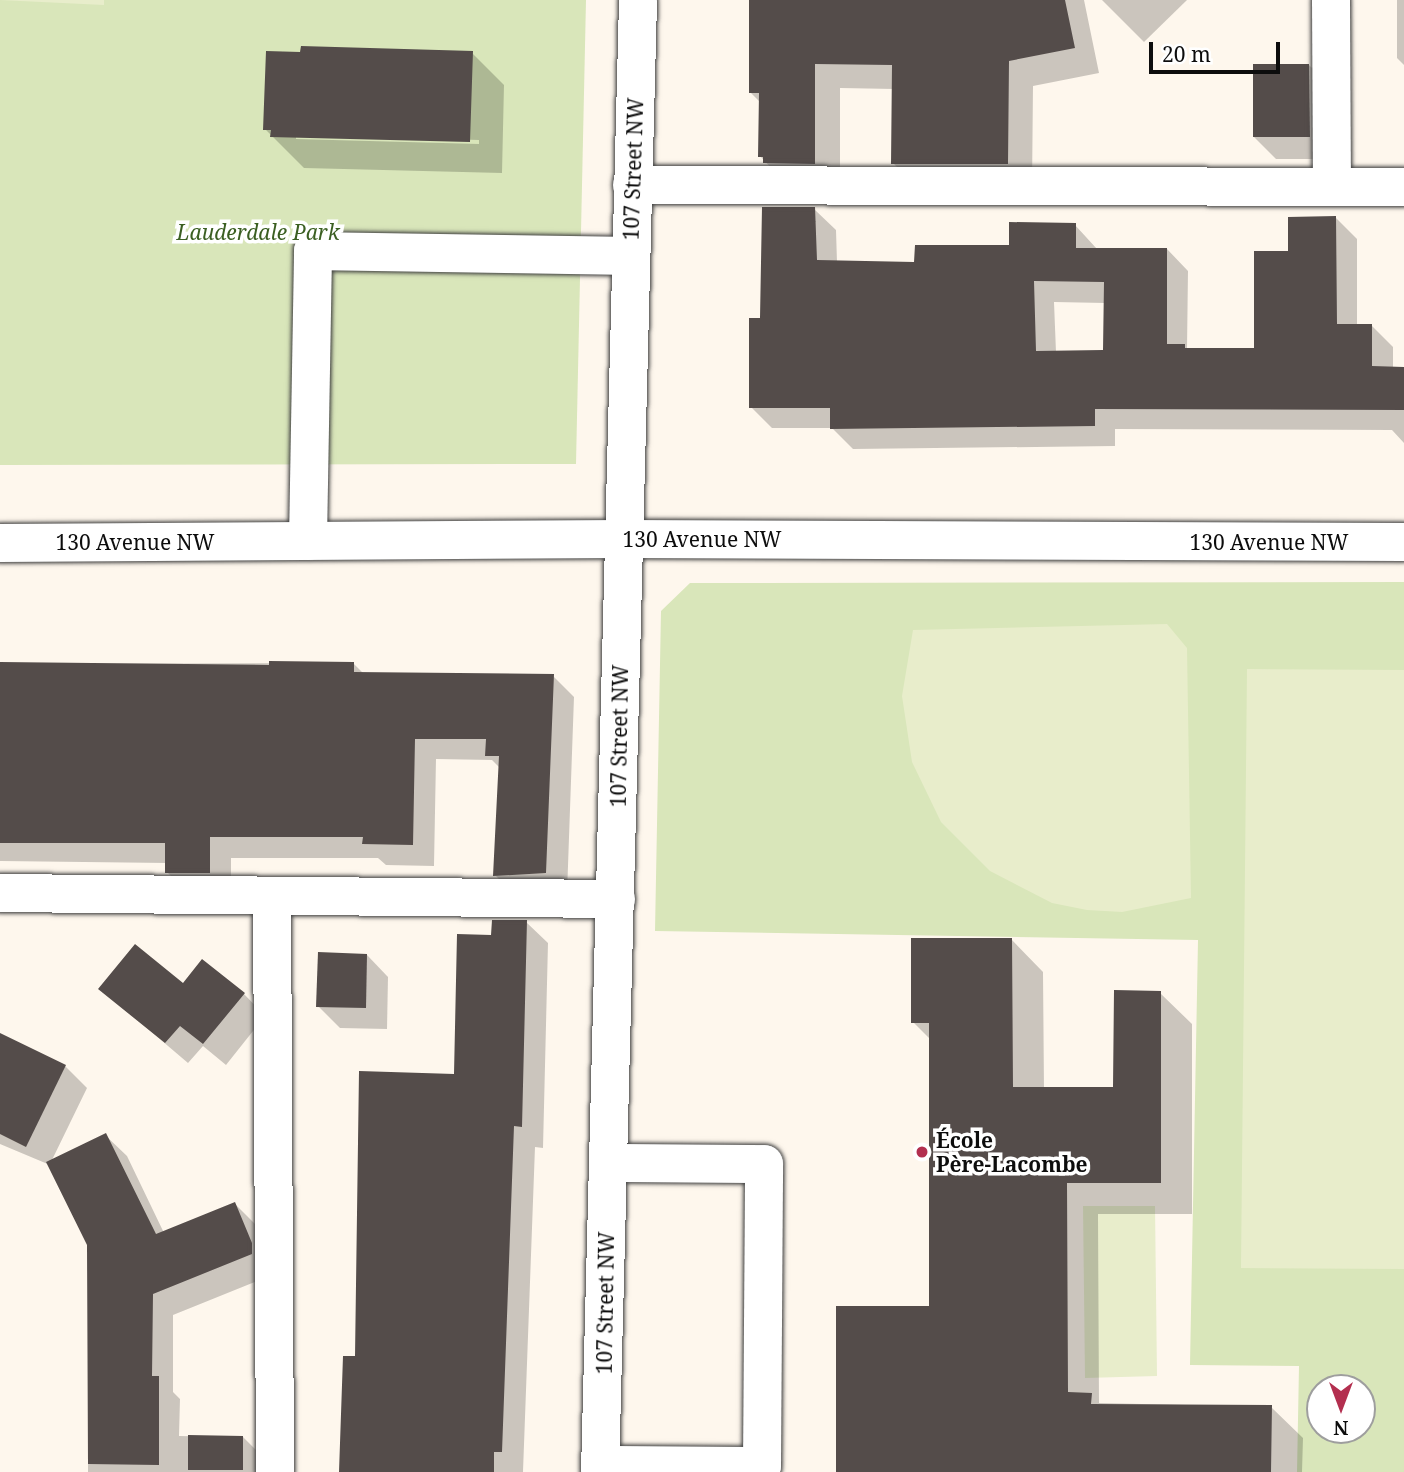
<!DOCTYPE html>
<meta charset="utf-8">
<style>
body{margin:0}
#map{position:relative;width:1404px;height:1472px;overflow:hidden;background:#fef7ed;font-family:"Noto Serif",serif}
div>[style]{position:absolute}
.green>*{inset:0;background:#d9e6ba}
.pitch>*{inset:0;background:#e8edcb}
.shadow>*{inset:0;background:#0003}
.building>*{inset:0;background:#544c4a}
.roads{filter:drop-shadow(0 0 2px #404040) drop-shadow(0 0 2px #404040)}
.minor>*{height:38px;margin:-19px;padding:0 19px;transform-origin:19px;border-radius:19px;background:#fff}
.dots>*{width:19px;height:19px;translate:-50% -50%;box-sizing:border-box;border:4px solid #fff;border-radius:50%}
span{translate:-50% -50%;white-space:nowrap;text-align:center;line-height:1.15;-webkit-text-stroke:7px #fff;paint-order:stroke}
.street-label{font-size:21px;color:#0d0d0d}
.park-label{font-size:21px;color:#3b5f22;font-style:italic}
.poi-label{font-size:21px;color:#0d0d0d;font-weight:700}
.left{translate:0 -50%;text-align:left}
.north{position:absolute;left:1306px;top:1374px;width:70px;height:70px;box-sizing:border-box;background:#fff;border:2px solid #9e9e9e;border-radius:50%;rotate:180deg;font-size:19px;font-weight:700;line-height:28px;text-align:center;color:#0d0d0d}
.north::after{content:'';display:block;margin:auto;width:24px;height:32px;background:#b32f4f;clip-path:polygon(50% 0,100% 100%,50% 72%,0 100%)}
.scale{position:absolute;left:1149px;top:42px;width:131px;height:32px;box-sizing:border-box;border:4px solid #0d0d0d;border-top:0;padding-left:9px;font-size:21px;line-height:24px;white-space:nowrap;color:#0d0d0d;-webkit-text-stroke:5px #fff;paint-order:stroke}
</style>
<div id="map">
<div class="green">
<div style="clip-path:polygon(0 0,586px 0,576px 464px,0 465px)"></div>
<div style="clip-path:polygon(evenodd,1404px 582px,1404px 1472px,1297px 1472px,1299px 1366px,1190px 1365px,1198px 940px,655px 931px,661px 611px,690px 583px,1404px 582px,1320px 1388px,1362px 1388px,1362px 1430px,1320px 1430px,1320px 1388px)"></div>
</div>
<div class="pitch">
<div style="clip-path:polygon(0 0,104px 0,104px 5px)"></div>
<div style="clip-path:polygon(1167px 624px,1187px 648px,1191px 898px,1122px 912px,1087px 910px,1052px 903px,990px 871px,941px 822px,912px 762px,902px 696px,913px 630px)"></div>
<div style="clip-path:polygon(1247px 669px,1404px 670px,1404px 1269px,1241px 1268px)"></div>
<div style="clip-path:polygon(1083px 1206px,1155px 1206px,1157px 1376px,1085px 1378px)"></div>
</div>
<div class="shadow">
<div style="clip-path:polygon(751px 0,1084px 0,1099px 73px,1033px 86px,1032px 189px,918px 188px,893px 163px,894px 89px,840px 88px,840px 188px,790px 188px,760px 156px,760px 102px,750px 92px)"></div>
<div style="clip-path:polygon(1102px 0,1187px 0,1144px 42px)"></div>
<div style="clip-path:polygon(1397px 0,1404px 0,1404px 65px,1397px 58px)"></div>
<div style="clip-path:polygon(evenodd,472px 53px,504px 85px,502px 173px,304px 168px,265px 129px,472px 53px,296px 135px,479px 140px,479px 144px,296px 139px,296px 135px)"></div>
<div style="clip-path:polygon(1309px 65px,1331px 87px,1331px 159px,1276px 159px,1254px 137px)"></div>
<div style="clip-path:polygon(evenodd,814px 209px,836px 230px,837px 262px,916px 264px,1011px 247px,1075px 225px,1097px 249px,1167px 249px,1188px 271px,1187px 349px,1256px 350px,1290px 252px,1336px 218px,1357px 239px,1357px 325px,1371px 325px,1393px 347px,1393px 368px,1404px 369px,1404px 443px,1392px 430px,1115px 429px,1115px 446px,853px 449px,832px 428px,772px 428px,751px 407px,761px 319px,814px 209px,1054px 302px,1105px 303px,1105px 351px,1056px 352px,1054px 302px)"></div>
<div style="clip-path:polygon(353px 663px,364px 674px,553px 676px,574px 697px,567px 894px,517px 897px,495px 875px,500px 768px,492px 760px,436px 759px,434px 866px,386px 865px,378px 858px,231px 858px,231px 893px,188px 893px,167px 872px,167px 863px,0 861px,0 664px)"></div>
<div style="clip-path:polygon(526px 922px,548px 943px,543px 1148px,535px 1147px,523px 1472px,314px 1472px,341px 1472px,356px 1358px,456px 1075px,493px 936px)"></div>
<div style="clip-path:polygon(1012px 940px,1043px 972px,1044px 1088px,1115px 1088px,1160px 993px,1192px 1024px,1192px 1214px,1098px 1214px,1099px 1403px,1271px 1407px,1303px 1438px,1302px 1472px,838px 1472px,931px 1308px,931px 1040px,913px 1022px)"></div>
<div style="clip-path:polygon(367px 955px,388px 977px,387px 1029px,340px 1028px,318px 1006px)"></div>
<div style="clip-path:polygon(183px 985px,244px 994px,265px 1016px,226px 1065px,203px 1046px,188px 1063px,101px 989px)"></div>
<div style="clip-path:polygon(0 1035px,65px 1066px,87px 1088px,51px 1162px,105px 1135px,127px 1156px,164px 1233px,235px 1204px,256px 1225px,272px 1275px,173px 1315px,173px 1392px,180px 1399px,179px 1436px,243px 1437px,264px 1458px,264px 1472px,88px 1472px,89px 1245px,50px 1165px,0 1144px)"></div>
</div>
<div class="building">
<div style="clip-path:polygon(749px 0,1065px 0,1075px 48px,1009px 61px,1008px 164px,891px 164px,892px 65px,815px 64px,815px 164px,763px 163px,763px 157px,758px 157px,759px 93px,749px 93px)"></div>
<div style="clip-path:polygon(301px 46px,473px 51px,470px 142px,270px 137px,271px 130px,263px 130px,266px 51px,300px 52px)"></div>
<div style="clip-path:polygon(1253px 64px,1309px 64px,1310px 137px,1253px 137px)"></div>
<div style="clip-path:polygon(evenodd,762px 207px,815px 207px,817px 260px,914px 262px,915px 245px,1009px 245px,1009px 222px,1076px 223px,1076px 248px,1167px 248px,1167px 344px,1185px 344px,1185px 348px,1254px 348px,1254px 251px,1288px 251px,1288px 217px,1336px 216px,1337px 324px,1372px 324px,1372px 366px,1404px 367px,1404px 410px,1095px 409px,1095px 426px,830px 429px,830px 408px,749px 408px,749px 318px,760px 318px,762px 207px,1034px 281px,1104px 282px,1103px 350px,1036px 351px,1034px 281px)"></div>
<div style="clip-path:polygon(269px 661px,354px 662px,354px 672px,554px 674px,546px 873px,493px 876px,499px 756px,485px 756px,486px 739px,415px 739px,413px 845px,362px 844px,363px 837px,210px 837px,210px 873px,165px 873px,165px 843px,0 843px,0 662px,269px 665px)"></div>
<div style="clip-path:polygon(492px 920px,527px 920px,522px 1127px,514px 1126px,502px 1452px,494px 1452px,494px 1472px,339px 1472px,343px 1356px,355px 1356px,359px 1071px,454px 1074px,457px 934px,491px 935px)"></div>
<div style="clip-path:polygon(911px 938px,1012px 938px,1013px 1087px,1113px 1087px,1114px 990px,1161px 991px,1161px 1183px,1067px 1183px,1068px 1392px,1092px 1393px,1091px 1404px,1272px 1405px,1271px 1472px,836px 1472px,836px 1306px,929px 1306px,929px 1023px,911px 1023px)"></div>
<div style="clip-path:polygon(135px 944px,183px 983px,202px 959px,245px 993px,203px 1044px,180px 1026px,165px 1043px,98px 989px)"></div>
<div style="clip-path:polygon(318px 952px,367px 954px,366px 1008px,316px 1007px)"></div>
<div style="clip-path:polygon(0 1033px,66px 1065px,26px 1147px,0 1134px)"></div>
<div style="clip-path:polygon(106px 1133px,156px 1234px,235px 1202px,252px 1243px,252px 1254px,153px 1294px,152px 1376px,159px 1376px,159px 1465px,88px 1464px,87px 1245px,46px 1162px)"></div>
<div style="clip-path:polygon(188px 1435px,243px 1436px,243px 1470px,188px 1470px)"></div>
</div>
<div class="roads">
<div class="minor">
<div style="left:1331px;top:0;width:186px;rotate:89.7deg"></div>
<div style="left:632px;top:185px;width:772px;rotate:0.15deg"></div>
<div style="left:308px;top:541px;width:290px;rotate:-89deg"></div>
<div style="left:313px;top:251px;width:318px;rotate:0.9deg"></div>
<div style="left:0;top:543px;width:623px;rotate:-0.37deg"></div>
<div style="left:623px;top:539px;width:781px;rotate:0.22deg"></div>
<div style="left:0;top:893px;width:616px;rotate:0.56deg"></div>
<div style="left:272px;top:896px;width:576px;rotate:89.7deg"></div>
<div style="left:601px;top:1465px;width:161px;rotate:0.4deg"></div>
<div style="left:762px;top:1466px;width:302px;rotate:-89.6deg"></div>
<div style="left:764px;top:1164px;width:156px;rotate:-179.6deg"></div>
<div style="left:600px;top:1472px;width:1472px;rotate:-88.52deg"></div>
</div>
</div>
<div class="dots">
<div style="left:922px;top:1152px;background:#b32f4f"></div>
</div>
<div class="street-label">
<span style="left:633px;top:169px;rotate:-88deg">107 Street NW</span>
<span style="left:702px;top:539px">130 Avenue NW</span>
<span style="left:135px;top:542px">130 Avenue NW</span>
<span style="left:1269px;top:542px">130 Avenue NW</span>
<span style="left:619px;top:736px;rotate:-89deg">107 Street NW</span>
<span style="left:605px;top:1303px;rotate:-89deg">107 Street NW</span>
</div>
<div class="park-label">
<span style="left:258px;top:232px">Lauderdale Park</span>
</div>
<div class="poi-label">
<span class="left" style="left:936px;top:1152px">École<br>Père-Lacombe</span>
</div>
<div class="north">N</div>
<div class="scale">20 m</div>
</div>
